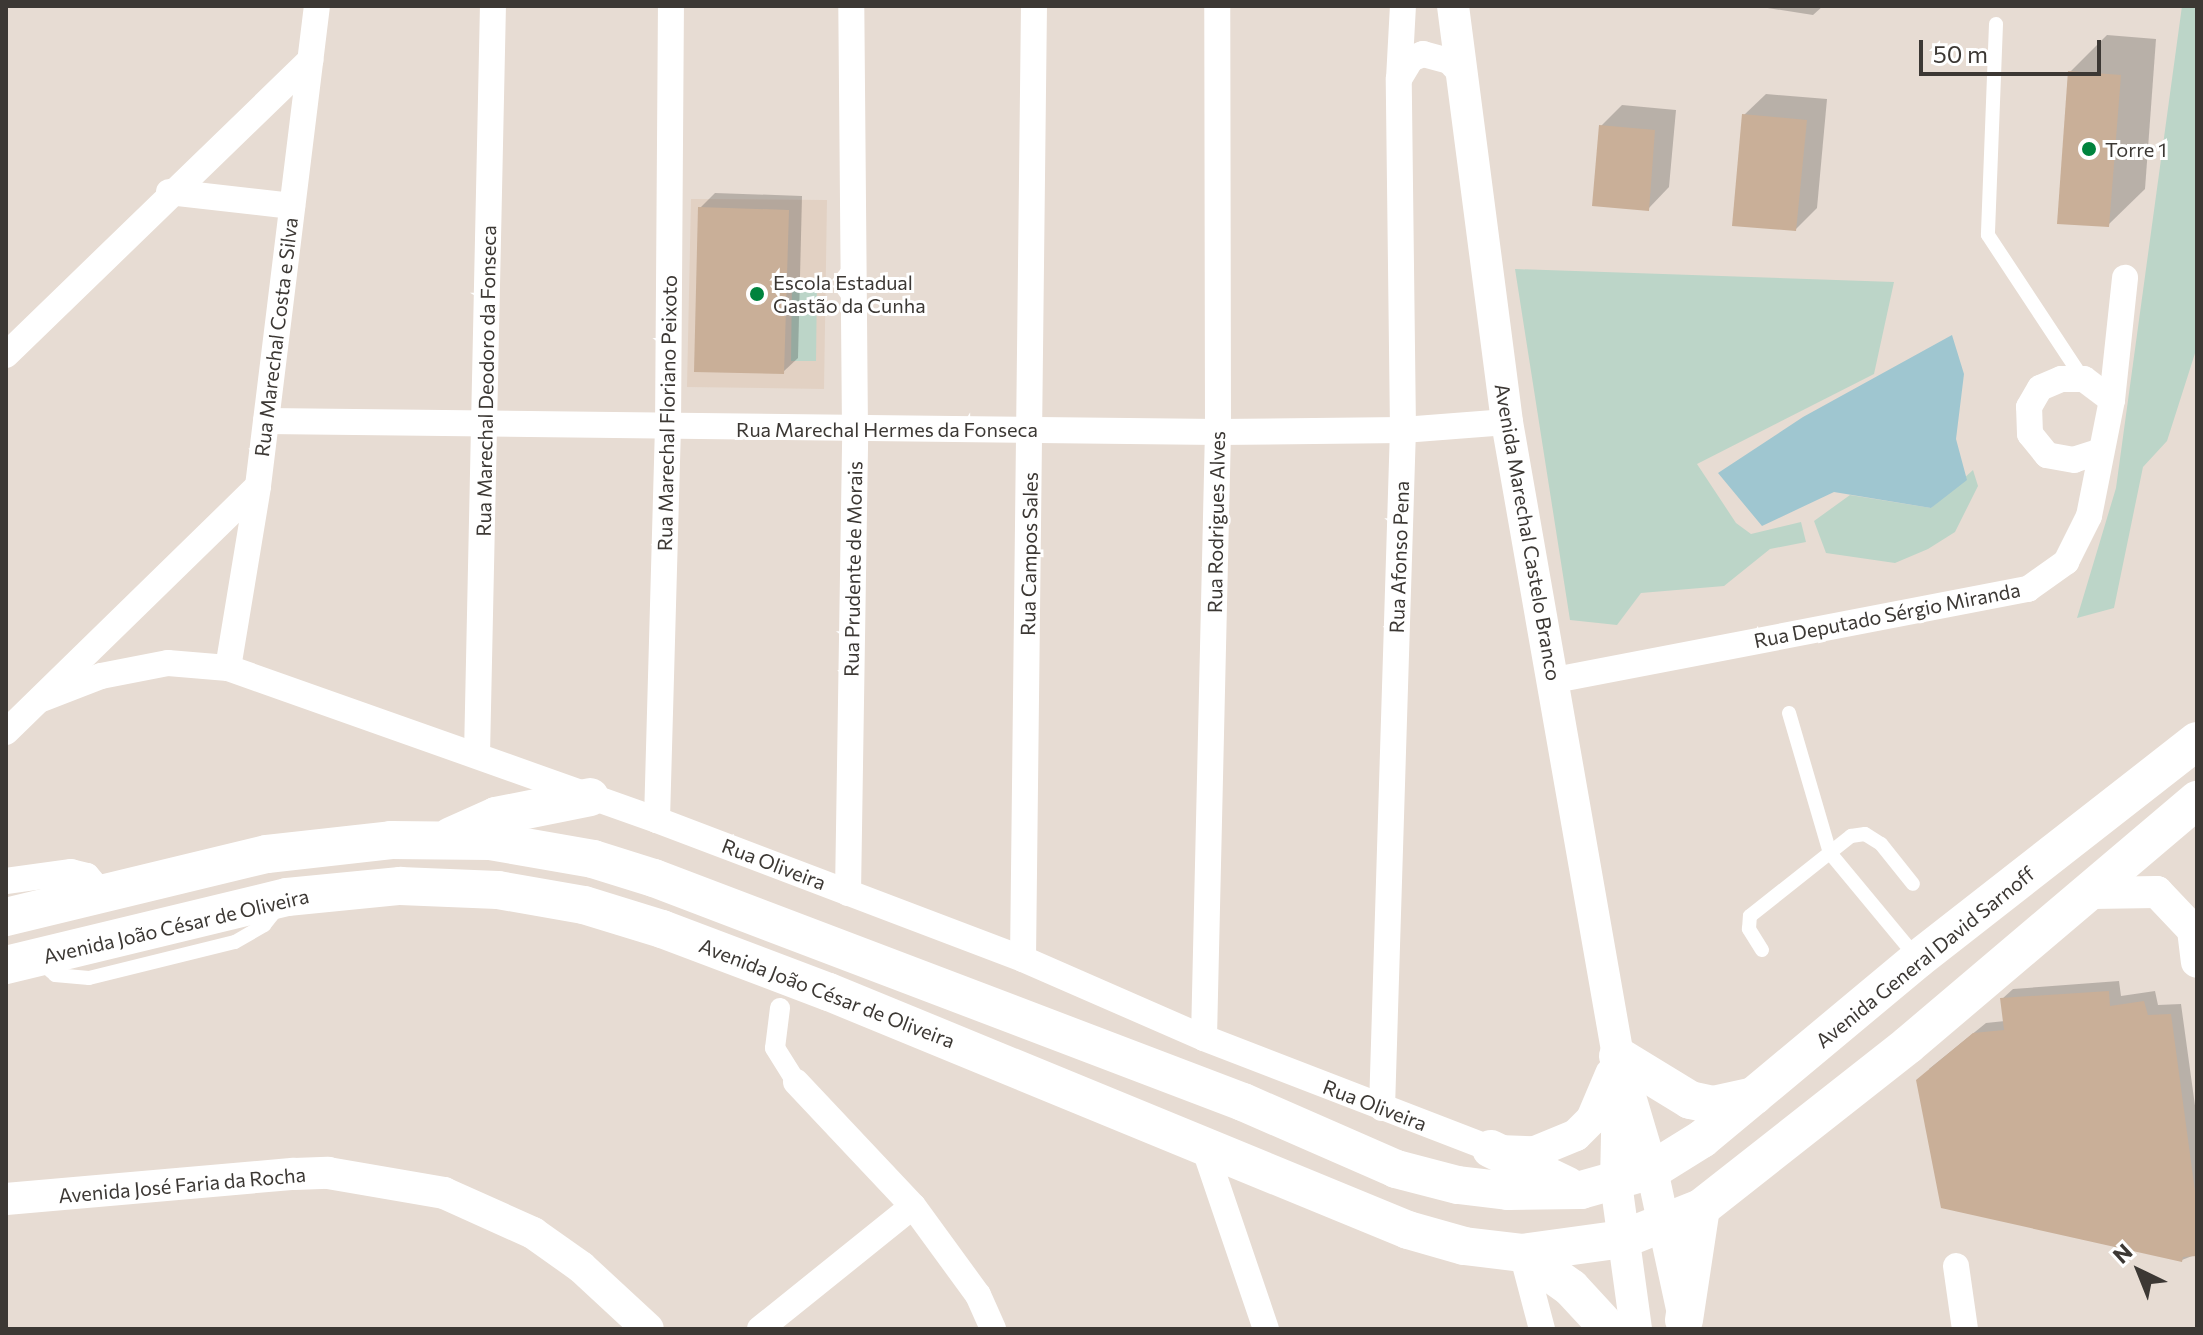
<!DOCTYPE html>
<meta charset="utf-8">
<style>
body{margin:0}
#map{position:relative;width:2203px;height:1335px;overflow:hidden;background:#e7dcd3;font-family:Commissioner,sans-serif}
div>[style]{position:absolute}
.built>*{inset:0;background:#e2d1c3}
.green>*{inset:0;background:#bcd5c8}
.water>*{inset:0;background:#9fc6d0}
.shadow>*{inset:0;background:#0003}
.building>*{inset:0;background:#c9af98}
.service>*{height:14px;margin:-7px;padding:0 7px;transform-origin:7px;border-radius:7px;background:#fff}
.pedestrian>*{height:20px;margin:-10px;padding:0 10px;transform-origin:10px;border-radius:10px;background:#fff}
.minor>*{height:26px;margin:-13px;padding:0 13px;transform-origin:13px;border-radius:13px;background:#fff}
.tertiary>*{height:32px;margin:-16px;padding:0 16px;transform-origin:16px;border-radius:16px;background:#fff}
.secondary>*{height:38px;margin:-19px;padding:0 19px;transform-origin:19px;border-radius:19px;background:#fff}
.dots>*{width:22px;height:22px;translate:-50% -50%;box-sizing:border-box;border:4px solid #fff;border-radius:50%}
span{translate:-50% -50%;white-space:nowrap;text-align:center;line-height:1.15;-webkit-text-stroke:6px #fff;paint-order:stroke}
.poi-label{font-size:20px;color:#3c3834}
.left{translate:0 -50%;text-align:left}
.street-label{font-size:20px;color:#3c3834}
.frame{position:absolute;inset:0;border:8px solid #3c3834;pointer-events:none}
.north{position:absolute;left:2099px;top:1231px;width:80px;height:80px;-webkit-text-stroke:6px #fff;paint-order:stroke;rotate:317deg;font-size:22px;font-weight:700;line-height:32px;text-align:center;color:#3c3834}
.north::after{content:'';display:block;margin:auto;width:28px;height:36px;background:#3c3834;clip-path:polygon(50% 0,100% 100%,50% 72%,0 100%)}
.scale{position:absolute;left:1919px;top:40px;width:182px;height:36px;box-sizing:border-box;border:4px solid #3c3834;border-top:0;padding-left:10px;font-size:24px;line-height:28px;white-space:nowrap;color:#3c3834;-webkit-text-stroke:6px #fff;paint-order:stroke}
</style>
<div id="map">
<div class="built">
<div style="clip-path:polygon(691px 199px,827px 200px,824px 389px,687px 387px)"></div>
</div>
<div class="green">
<div style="clip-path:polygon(2182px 6px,2197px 6px,2197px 347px,2167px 441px,2143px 467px,2114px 608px,2077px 618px,2116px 488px)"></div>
<div style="clip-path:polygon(1515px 269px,1894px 282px,1874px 374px,1697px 464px,1736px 523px,1751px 534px,1801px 522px,1806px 542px,1770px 549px,1724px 586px,1641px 593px,1617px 625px,1570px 620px)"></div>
<div style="clip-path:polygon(792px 282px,817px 282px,816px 361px,791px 361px)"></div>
<div style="clip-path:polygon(1973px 470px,1978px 486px,1955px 532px,1928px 549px,1895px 563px,1826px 553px,1814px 521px,1850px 495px,1931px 508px)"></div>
</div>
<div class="water">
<div style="clip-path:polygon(1952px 335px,1964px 374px,1956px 439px,1967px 480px,1931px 508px,1834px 492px,1762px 526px,1718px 473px,1803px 417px)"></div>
</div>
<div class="shadow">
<div style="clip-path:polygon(1755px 6px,1823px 6px,1813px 15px)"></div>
<div style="clip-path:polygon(2107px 35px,2156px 39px,2145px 189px,2108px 225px,2070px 72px)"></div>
<div style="clip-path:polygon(1766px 94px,1827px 99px,1817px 208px,1796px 229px,1744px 115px)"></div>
<div style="clip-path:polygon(1622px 105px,1676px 110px,1669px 187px,1648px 209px,1601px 126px)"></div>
<div style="clip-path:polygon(715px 193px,802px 196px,798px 358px,783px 372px,700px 208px)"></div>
<div style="clip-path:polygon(2119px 981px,2121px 996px,2155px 991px,2158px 1005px,2181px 1004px,2197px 1120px,2197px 1254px,2182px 1260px,1929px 1069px,1986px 1023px,2005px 1021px,2002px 999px,2013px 989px)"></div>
</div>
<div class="building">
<div style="clip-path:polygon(2068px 71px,2121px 75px,2109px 227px,2057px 224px)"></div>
<div style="clip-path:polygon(1742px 114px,1807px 120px,1796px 231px,1732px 226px)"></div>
<div style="clip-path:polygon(1599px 125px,1655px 130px,1649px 211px,1592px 206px)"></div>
<div style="clip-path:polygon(698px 207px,789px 210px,784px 374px,694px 372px)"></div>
<div style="clip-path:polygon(2109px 991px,2110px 1006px,2144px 1001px,2148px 1015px,2171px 1014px,2197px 1206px,2197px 1256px,2183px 1257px,2182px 1262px,1941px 1208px,1916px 1080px,1973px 1033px,2004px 1030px,2000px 998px)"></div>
</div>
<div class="service">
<div style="left:1996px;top:24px;width:211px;rotate:92.2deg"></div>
<div style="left:1988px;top:235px;width:173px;rotate:56.6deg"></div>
<div style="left:1789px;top:713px;width:146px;rotate:73.7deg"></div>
<div style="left:1830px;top:853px;width:138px;rotate:50.3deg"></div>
<div style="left:1762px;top:950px;width:25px;rotate:-122deg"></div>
<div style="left:1749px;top:929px;width:13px;rotate:-86deg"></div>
<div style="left:1750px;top:916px;width:129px;rotate:-38.4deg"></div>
<div style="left:1851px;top:836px;width:14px;rotate:-8deg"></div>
<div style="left:1865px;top:834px;width:19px;rotate:32deg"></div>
<div style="left:1881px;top:844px;width:51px;rotate:51.3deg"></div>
<div style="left:38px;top:960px;width:23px;rotate:41deg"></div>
<div style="left:55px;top:975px;width:34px;rotate:5deg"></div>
<div style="left:89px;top:978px;width:150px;rotate:-13.9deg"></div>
<div style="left:235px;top:942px;width:34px;rotate:-30deg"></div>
<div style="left:264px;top:925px;width:22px;rotate:-51deg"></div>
</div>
<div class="pedestrian">
<div style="left:780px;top:1008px;width:40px;rotate:97.1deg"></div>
<div style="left:775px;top:1048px;width:40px;rotate:58deg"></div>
</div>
<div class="minor">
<div style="left:1399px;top:79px;width:23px;rotate:-59deg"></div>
<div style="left:1411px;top:59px;width:13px;rotate:-23deg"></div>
<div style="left:1423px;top:54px;width:27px;rotate:15deg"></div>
<div style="left:1449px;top:61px;width:18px;rotate:47deg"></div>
<div style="left:169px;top:192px;width:124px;rotate:6.5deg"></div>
<div style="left:6px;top:355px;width:424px;rotate:-44.1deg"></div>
<div style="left:266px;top:421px;width:952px;rotate:0.66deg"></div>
<div style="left:1218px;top:432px;width:185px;rotate:-0.6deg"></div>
<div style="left:1403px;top:430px;width:104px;rotate:-4.4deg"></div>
<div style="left:2101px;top:451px;width:28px;rotate:162deg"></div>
<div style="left:2074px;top:460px;width:27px;rotate:-170deg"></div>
<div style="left:2047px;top:455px;width:27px;rotate:-129deg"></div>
<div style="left:2030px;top:434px;width:27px;rotate:-92deg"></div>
<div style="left:2029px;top:407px;width:22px;rotate:-60deg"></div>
<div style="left:2040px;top:388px;width:23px;rotate:-23deg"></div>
<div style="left:2061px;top:379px;width:23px"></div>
<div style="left:2084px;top:379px;width:35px;rotate:37deg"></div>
<div style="left:228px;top:668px;width:184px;rotate:-80.6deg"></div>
<div style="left:258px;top:486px;width:484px;rotate:-83deg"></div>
<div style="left:1555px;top:680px;width:482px;rotate:-10.9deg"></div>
<div style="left:2028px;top:589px;width:47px;rotate:-35.4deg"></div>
<div style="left:2066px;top:562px;width:51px;rotate:-63.4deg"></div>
<div style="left:2089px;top:516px;width:118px;rotate:-78.8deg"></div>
<div style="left:2112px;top:400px;width:123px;rotate:-83.9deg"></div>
<div style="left:42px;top:699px;width:63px;rotate:-21.3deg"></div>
<div style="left:101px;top:676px;width:68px;rotate:-11deg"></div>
<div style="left:168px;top:663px;width:60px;rotate:4.8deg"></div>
<div style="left:228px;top:668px;width:455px;rotate:19.5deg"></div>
<div style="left:657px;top:820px;width:392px;rotate:20.8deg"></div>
<div style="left:1023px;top:959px;width:197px;rotate:23.6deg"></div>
<div style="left:1204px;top:1038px;width:308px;rotate:21.1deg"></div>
<div style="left:6px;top:732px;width:352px;rotate:-44.3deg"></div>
<div style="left:477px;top:755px;width:749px;rotate:-88.78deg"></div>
<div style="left:657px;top:820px;width:391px;rotate:-88.4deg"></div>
<div style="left:668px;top:429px;width:423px;rotate:-89.6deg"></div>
<div style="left:6px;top:881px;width:66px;rotate:-7.9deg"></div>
<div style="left:71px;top:872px;width:16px;rotate:14deg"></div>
<div style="left:87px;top:876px;width:25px;rotate:50deg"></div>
<div style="left:848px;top:893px;width:462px;rotate:-89.1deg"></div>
<div style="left:855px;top:431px;width:425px;rotate:-90.5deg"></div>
<div style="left:1023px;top:959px;width:953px;rotate:-89.34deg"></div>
<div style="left:1204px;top:1038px;width:606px;rotate:-88.68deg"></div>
<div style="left:1218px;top:432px;width:426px;rotate:-90.1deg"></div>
<div style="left:796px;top:1082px;width:170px;rotate:46.7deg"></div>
<div style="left:913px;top:1206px;width:110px;rotate:53.9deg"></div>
<div style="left:978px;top:1295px;width:37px;rotate:66deg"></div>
<div style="left:1382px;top:1108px;width:678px;rotate:-88.23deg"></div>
<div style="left:1403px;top:430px;width:351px;rotate:-90.7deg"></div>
<div style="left:1399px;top:79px;width:73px;rotate:-86.9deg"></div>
<div style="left:1203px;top:1144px;width:195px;rotate:71.2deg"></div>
<div style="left:1522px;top:1253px;width:79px;rotate:75.3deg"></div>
<div style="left:1956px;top:1266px;width:64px;rotate:81.9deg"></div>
<div style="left:760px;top:1329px;width:196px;rotate:-38.8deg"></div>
</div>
<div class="tertiary">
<div style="left:1453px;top:6px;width:419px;rotate:82.6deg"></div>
<div style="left:1507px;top:422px;width:644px;rotate:80.07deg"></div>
<div style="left:1618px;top:1056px;width:119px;rotate:73.4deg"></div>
<div style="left:1652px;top:1170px;width:142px;rotate:77.8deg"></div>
<div style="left:2091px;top:893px;width:66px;rotate:-0.9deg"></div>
<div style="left:2157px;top:892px;width:52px;rotate:46.5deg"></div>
<div style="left:2193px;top:930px;width:32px;rotate:83deg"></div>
<div style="left:1618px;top:1088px;width:95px;rotate:91.2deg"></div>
<div style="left:1616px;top:1183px;width:147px;rotate:82.2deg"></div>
<div style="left:1498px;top:1151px;width:37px;rotate:2deg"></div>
<div style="left:1535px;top:1152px;width:44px;rotate:-22.5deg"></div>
<div style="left:1576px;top:1135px;width:23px;rotate:-45deg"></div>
<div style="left:1592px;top:1119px;width:49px;rotate:-67.1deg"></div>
<div style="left:6px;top:1199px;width:289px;rotate:-5deg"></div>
<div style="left:294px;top:1174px;width:34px;rotate:-2deg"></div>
<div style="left:328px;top:1173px;width:118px;rotate:9.8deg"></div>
<div style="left:444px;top:1193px;width:98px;rotate:24.2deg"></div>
<div style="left:533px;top:1233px;width:59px;rotate:35.3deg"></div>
<div style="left:581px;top:1267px;width:91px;rotate:42.8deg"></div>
</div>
<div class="secondary">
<div style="left:451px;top:836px;width:49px;rotate:-24deg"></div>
<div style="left:496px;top:816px;width:96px;rotate:-11.4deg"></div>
<div style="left:6px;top:917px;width:268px;rotate:-13.6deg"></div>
<div style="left:267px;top:854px;width:125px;rotate:-6.4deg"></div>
<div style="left:391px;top:840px;width:99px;rotate:0.6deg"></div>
<div style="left:490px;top:841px;width:105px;rotate:9.9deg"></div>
<div style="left:593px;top:859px;width:64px;rotate:17.3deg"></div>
<div style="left:654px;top:878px;width:630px;rotate:20.82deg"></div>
<div style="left:1243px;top:1102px;width:167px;rotate:23.6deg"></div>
<div style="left:1396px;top:1169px;width:64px;rotate:14.5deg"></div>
<div style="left:1458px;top:1185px;width:50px;rotate:6.8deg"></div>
<div style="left:1508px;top:1191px;width:73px;rotate:-0.8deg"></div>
<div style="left:1581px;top:1190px;width:74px;rotate:-15.7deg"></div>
<div style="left:1652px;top:1170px;width:59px;rotate:-31.8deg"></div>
<div style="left:1702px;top:1139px;width:281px;rotate:-39.8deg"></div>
<div style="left:1918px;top:959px;width:354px;rotate:-38deg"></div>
<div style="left:6px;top:965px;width:289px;rotate:-13.6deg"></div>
<div style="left:287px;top:897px;width:114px;rotate:-5.6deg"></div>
<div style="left:400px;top:886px;width:98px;rotate:2.3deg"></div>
<div style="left:498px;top:890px;width:87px;rotate:9.9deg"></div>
<div style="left:584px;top:905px;width:82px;rotate:17.1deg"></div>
<div style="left:662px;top:929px;width:178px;rotate:20.7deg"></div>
<div style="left:829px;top:992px;width:626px;rotate:22.35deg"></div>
<div style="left:1408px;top:1230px;width:58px;rotate:15.9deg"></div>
<div style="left:1464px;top:1246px;width:58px;rotate:6.9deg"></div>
<div style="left:1522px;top:1253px;width:102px;rotate:-7.9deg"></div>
<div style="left:1623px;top:1239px;width:84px;rotate:-21.7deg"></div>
<div style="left:1701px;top:1208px;width:263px;rotate:-38.2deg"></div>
<div style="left:1908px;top:1045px;width:379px;rotate:-40.3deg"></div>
<div style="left:1618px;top:1056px;width:84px;rotate:31.4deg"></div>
<div style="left:1690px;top:1100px;width:24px;rotate:12deg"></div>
<div style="left:1713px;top:1105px;width:42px;rotate:-12.4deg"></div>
<div style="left:1491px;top:1149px;width:85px;rotate:25.7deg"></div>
<div style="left:1522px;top:1253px;width:60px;rotate:35.5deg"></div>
<div style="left:1571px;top:1288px;width:56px;rotate:47.2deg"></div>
<div style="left:1684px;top:1320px;width:113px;rotate:-81.4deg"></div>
</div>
<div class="dots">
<div style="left:2089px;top:149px;background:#00833d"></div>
<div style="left:757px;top:294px;background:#00833d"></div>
</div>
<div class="poi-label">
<span class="left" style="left:2105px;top:149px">Torre 1</span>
<span class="left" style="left:773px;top:294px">Escola Estadual<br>Gastão da Cunha</span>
</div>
<div class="street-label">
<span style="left:276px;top:337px;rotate:-83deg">Rua Marechal Costa e Silva</span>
<span style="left:486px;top:381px;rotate:-89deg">Rua Marechal Deodoro da Fonseca</span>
<span style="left:667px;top:413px;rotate:-89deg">Rua Marechal Floriano Peixoto</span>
<span style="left:887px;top:429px">Rua Marechal Hermes da Fonseca</span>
<span style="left:1216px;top:522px;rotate:-89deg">Rua Rodrigues Alves</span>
<span style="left:1528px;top:532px;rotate:80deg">Avenida Marechal Castelo Branco</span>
<span style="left:1029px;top:554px;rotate:-89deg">Rua Campos Sales</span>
<span style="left:1399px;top:557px;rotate:-88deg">Rua Afonso Pena</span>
<span style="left:853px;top:569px;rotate:-89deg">Rua Prudente de Morais</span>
<span style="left:1887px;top:615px;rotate:-11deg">Rua Deputado Sérgio Miranda</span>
<span style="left:774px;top:864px;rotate:21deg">Rua Oliveira</span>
<span style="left:176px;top:926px;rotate:-13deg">Avenida João César de Oliveira</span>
<span style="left:1925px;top:957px;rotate:-39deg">Avenida General David Sarnoff</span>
<span style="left:827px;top:993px;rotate:21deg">Avenida João César de Oliveira</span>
<span style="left:1375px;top:1105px;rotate:21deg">Rua Oliveira</span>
<span style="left:182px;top:1185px;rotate:-5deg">Avenida José Faria da Rocha</span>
</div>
<div class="frame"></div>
<div class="north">N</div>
<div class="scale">50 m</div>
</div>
